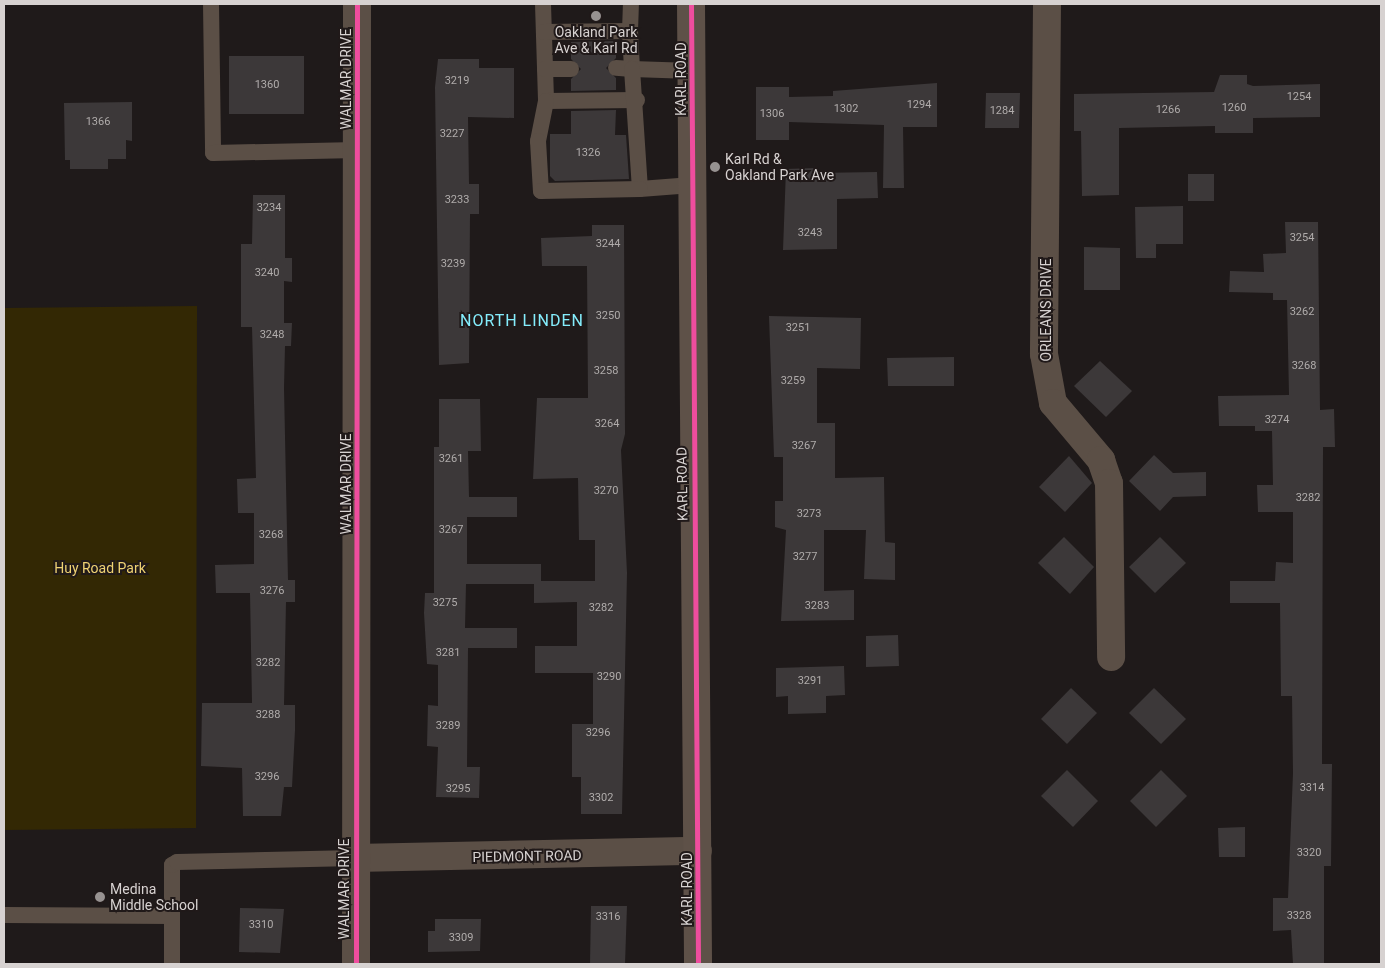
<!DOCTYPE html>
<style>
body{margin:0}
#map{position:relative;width:1385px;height:968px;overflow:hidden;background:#1f1a1a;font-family:Roboto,sans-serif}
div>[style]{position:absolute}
.green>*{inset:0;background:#332804}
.building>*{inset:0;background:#3c3839}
.lane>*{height:16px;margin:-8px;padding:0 8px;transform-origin:8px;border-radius:8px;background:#5b4f46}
.street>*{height:28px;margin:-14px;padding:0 14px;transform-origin:14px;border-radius:14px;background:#5b4f46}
.secondary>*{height:28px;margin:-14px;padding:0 14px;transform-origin:14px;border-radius:14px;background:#5e5148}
.cycleway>*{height:5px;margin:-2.5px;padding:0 2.5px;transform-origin:2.5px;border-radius:2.5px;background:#ef4d9e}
.dots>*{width:14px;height:14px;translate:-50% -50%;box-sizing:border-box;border:2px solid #201919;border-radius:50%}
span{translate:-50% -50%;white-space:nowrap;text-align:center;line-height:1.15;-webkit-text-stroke:4px #201919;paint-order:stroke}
.number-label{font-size:11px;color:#b0acab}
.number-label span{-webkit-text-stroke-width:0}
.poi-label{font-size:14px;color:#d7d2d1}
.left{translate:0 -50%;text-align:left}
.street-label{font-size:14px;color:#d7d2d1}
.park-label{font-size:14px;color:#efd273}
.quarter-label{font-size:16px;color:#84edfc;letter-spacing:1px}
.frame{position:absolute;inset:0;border:5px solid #d7d2d1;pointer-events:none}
</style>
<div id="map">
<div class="green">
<div style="clip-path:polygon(197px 306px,196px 828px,4px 830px,4px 308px)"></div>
</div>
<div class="building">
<div style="clip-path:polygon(616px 41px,616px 58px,606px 68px,616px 78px,616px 90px,571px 91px,571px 79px,581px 69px,571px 59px,571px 42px)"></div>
<div style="clip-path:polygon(229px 56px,304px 56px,304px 114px,229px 114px)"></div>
<div style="clip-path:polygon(438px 59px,479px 59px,479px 68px,514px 68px,514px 118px,468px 117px,469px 184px,479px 184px,479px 214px,470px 214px,469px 363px,439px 365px,435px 87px)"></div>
<div style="clip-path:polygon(1220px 75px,1247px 75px,1247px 84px,1253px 86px,1320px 84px,1320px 117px,1253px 118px,1253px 133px,1215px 133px,1215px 126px,1119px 128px,1119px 195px,1082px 196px,1081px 131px,1074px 131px,1074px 94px,1214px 92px)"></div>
<div style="clip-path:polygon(937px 83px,937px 127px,903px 127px,904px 188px,883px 188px,884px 125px,789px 122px,789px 140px,756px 140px,756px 87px,789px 87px,789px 97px,833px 96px,833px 91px)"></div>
<div style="clip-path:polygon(986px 93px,1020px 93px,1019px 128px,985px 128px)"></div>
<div style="clip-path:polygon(132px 102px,132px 141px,126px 140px,126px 159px,108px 159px,108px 169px,70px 169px,70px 160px,65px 160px,64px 103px)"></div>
<div style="clip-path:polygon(616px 110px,615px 135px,626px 135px,629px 179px,555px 181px,550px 176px,550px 134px,571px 134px,571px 111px)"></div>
<div style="clip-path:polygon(816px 168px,816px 173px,877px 172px,878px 198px,837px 199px,837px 249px,783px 250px,786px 169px)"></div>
<div style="clip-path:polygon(1188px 174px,1214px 174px,1214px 201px,1188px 201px)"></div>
<div style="clip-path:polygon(253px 195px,285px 195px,285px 258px,292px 258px,292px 282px,284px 281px,284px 323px,292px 323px,291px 346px,285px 346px,284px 388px,288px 580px,295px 580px,295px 602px,286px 602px,284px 705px,295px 705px,295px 730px,292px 787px,284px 787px,281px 816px,243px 816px,242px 768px,201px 766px,202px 703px,252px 703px,250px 593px,216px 593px,215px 565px,254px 564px,254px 513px,238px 513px,237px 479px,256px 478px,252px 327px,241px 327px,241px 244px,252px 244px)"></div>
<div style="clip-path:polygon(1183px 206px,1183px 244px,1156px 244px,1156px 258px,1136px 258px,1135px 207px)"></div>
<div style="clip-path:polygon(1285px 222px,1318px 222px,1320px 410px,1334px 409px,1335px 447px,1323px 447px,1322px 764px,1332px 764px,1331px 866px,1324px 866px,1324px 964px,1293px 964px,1291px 930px,1273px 931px,1273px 898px,1288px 898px,1293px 773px,1292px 696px,1281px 696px,1280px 603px,1230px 603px,1230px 581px,1275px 581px,1276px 562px,1293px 563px,1293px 512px,1258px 512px,1257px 485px,1273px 485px,1272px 431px,1255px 431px,1255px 426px,1219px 426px,1218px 396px,1289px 395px,1287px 300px,1273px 300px,1273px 293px,1229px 292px,1230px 271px,1264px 272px,1263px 254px,1286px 253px)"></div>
<div style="clip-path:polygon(592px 225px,624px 225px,625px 434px,621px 450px,627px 573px,622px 814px,581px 814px,581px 777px,572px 777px,572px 724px,593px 724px,593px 673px,535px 673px,535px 646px,577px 646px,577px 602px,534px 603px,534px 584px,466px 584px,465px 628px,517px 628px,517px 648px,468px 648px,467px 767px,480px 767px,479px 798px,436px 797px,438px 747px,427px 746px,428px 705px,438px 706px,438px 665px,427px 664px,424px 613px,425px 593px,434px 593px,434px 447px,439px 447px,439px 399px,480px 399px,481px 451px,468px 451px,469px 497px,517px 497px,517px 517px,467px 517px,467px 564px,541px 564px,541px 581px,595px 581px,595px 540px,579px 540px,578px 478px,533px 479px,537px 398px,588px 398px,587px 266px,542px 266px,541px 238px,592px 236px)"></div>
<div style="clip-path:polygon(1084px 247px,1120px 248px,1120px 290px,1084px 290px)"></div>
<div style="clip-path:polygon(769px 316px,861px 318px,860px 369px,817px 368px,817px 423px,835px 423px,835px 478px,884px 477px,885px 542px,895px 543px,895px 580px,864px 579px,866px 530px,824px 530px,824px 591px,854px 590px,854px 620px,781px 621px,786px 530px,775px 527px,775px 501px,783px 501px,783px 457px,774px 457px)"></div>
<div style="clip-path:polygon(954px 357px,954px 386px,888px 386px,887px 358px)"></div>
<div style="clip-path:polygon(1100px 361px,1132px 391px,1106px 417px,1074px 386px)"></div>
<div style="clip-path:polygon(1154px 455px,1173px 473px,1206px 472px,1206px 496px,1173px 497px,1160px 511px,1129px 481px)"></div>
<div style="clip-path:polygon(1069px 456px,1092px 483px,1065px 512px,1039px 487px)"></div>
<div style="clip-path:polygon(1064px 537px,1094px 567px,1070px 594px,1038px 563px)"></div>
<div style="clip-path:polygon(1160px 537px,1186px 563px,1155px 593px,1129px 567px)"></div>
<div style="clip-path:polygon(898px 635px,899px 666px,866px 667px,866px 636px)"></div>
<div style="clip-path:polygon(844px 666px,845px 695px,826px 696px,826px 713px,788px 714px,788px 696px,776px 697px,776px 668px)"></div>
<div style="clip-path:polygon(1071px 688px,1097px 713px,1067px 744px,1041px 719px)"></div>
<div style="clip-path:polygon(1154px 688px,1186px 719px,1161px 744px,1129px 713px)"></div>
<div style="clip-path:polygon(1067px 770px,1098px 801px,1073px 827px,1041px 796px)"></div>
<div style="clip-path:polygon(1161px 770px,1187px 796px,1156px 827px,1130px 801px)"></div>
<div style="clip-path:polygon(1245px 827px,1245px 857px,1219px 857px,1218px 828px)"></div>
<div style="clip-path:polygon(591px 906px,627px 906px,625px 964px,590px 964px)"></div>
<div style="clip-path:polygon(240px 908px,284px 909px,280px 953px,239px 952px)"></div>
<div style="clip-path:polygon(435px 919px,481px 919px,480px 951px,428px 952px,428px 931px,435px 931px)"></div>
</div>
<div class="lane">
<div style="left:211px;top:4px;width:149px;rotate:89.2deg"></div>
<div style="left:213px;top:153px;width:144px;rotate:-1.2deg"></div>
<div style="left:543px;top:4px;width:97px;rotate:88.2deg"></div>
<div style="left:546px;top:101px;width:91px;rotate:-0.6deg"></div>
<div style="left:630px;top:31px;width:27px;rotate:-88deg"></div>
<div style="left:544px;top:32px;width:86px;rotate:-0.7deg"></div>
<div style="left:630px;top:31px;width:38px;rotate:87deg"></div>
<div style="left:632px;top:69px;width:16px;rotate:-176deg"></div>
<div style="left:545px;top:69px;width:26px"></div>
<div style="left:692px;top:71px;width:60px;rotate:-178.1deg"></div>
<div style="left:632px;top:69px;width:120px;rotate:86.2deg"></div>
<div style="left:640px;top:189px;width:52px;rotate:-4.4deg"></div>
<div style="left:546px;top:101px;width:41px;rotate:101.3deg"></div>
<div style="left:538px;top:141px;width:50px;rotate:86.6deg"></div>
<div style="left:541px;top:191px;width:99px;rotate:-1.2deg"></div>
<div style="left:4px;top:915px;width:168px;rotate:0.3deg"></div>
<div style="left:172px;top:964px;width:99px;rotate:-90deg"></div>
<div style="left:172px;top:865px;width:6px;rotate:-31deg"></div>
<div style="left:177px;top:862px;width:178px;rotate:-1.3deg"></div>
</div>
<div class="street">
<div style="left:1047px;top:4px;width:350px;rotate:90.5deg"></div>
<div style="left:1044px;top:354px;width:50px;rotate:79.6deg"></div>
<div style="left:1053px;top:403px;width:75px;rotate:49.9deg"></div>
<div style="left:1101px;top:460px;width:24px;rotate:71deg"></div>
<div style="left:1109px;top:483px;width:174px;rotate:89.3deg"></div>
<div style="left:355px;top:858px;width:343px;rotate:-1.2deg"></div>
<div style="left:356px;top:964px;width:960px;rotate:-89.94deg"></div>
</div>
<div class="secondary">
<div style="left:691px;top:4px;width:960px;rotate:89.58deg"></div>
</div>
<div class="cycleway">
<div style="left:691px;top:4px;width:960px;rotate:89.58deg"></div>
<div style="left:356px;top:964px;width:960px;rotate:-89.94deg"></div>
</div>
<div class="dots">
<div style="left:596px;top:16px;background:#979291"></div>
<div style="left:715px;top:167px;background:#979291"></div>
<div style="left:100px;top:897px;background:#979291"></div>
</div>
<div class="number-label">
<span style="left:457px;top:81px">3219</span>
<span style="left:267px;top:85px">1360</span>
<span style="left:1299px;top:97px">1254</span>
<span style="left:919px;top:105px">1294</span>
<span style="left:1234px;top:108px">1260</span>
<span style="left:846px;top:109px">1302</span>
<span style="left:1168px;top:110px">1266</span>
<span style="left:1002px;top:111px">1284</span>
<span style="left:772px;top:114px">1306</span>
<span style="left:98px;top:122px">1366</span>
<span style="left:452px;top:134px">3227</span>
<span style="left:588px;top:153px">1326</span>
<span style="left:457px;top:200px">3233</span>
<span style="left:269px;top:208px">3234</span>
<span style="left:810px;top:233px">3243</span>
<span style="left:1302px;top:238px">3254</span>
<span style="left:608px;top:244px">3244</span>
<span style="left:453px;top:264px">3239</span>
<span style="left:267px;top:273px">3240</span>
<span style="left:1302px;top:312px">3262</span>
<span style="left:608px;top:316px">3250</span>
<span style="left:798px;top:328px">3251</span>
<span style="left:272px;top:335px">3248</span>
<span style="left:1304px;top:366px">3268</span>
<span style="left:606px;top:371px">3258</span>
<span style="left:793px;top:381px">3259</span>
<span style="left:1277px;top:420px">3274</span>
<span style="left:607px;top:424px">3264</span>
<span style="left:804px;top:446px">3267</span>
<span style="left:451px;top:459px">3261</span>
<span style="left:606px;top:491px">3270</span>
<span style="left:1308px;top:498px">3282</span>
<span style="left:809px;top:514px">3273</span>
<span style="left:451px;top:530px">3267</span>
<span style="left:271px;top:535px">3268</span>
<span style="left:805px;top:557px">3277</span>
<span style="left:272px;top:591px">3276</span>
<span style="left:445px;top:603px">3275</span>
<span style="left:817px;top:606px">3283</span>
<span style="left:601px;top:608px">3282</span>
<span style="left:448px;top:653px">3281</span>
<span style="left:268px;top:663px">3282</span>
<span style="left:609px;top:677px">3290</span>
<span style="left:810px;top:681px">3291</span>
<span style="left:268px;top:715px">3288</span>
<span style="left:448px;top:726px">3289</span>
<span style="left:598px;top:733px">3296</span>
<span style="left:267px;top:777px">3296</span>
<span style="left:1312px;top:788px">3314</span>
<span style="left:458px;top:789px">3295</span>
<span style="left:601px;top:798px">3302</span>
<span style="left:1309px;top:853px">3320</span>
<span style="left:1299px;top:916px">3328</span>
<span style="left:608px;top:917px">3316</span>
<span style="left:261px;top:925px">3310</span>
<span style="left:461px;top:938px">3309</span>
</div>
<div class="poi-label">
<span style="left:596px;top:40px">Oakland Park<br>Ave &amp; Karl Rd</span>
<span class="left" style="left:725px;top:167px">Karl Rd &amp;<br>Oakland Park Ave</span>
<span class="left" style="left:110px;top:897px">Medina<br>Middle School</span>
</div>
<div class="street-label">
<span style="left:346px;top:79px;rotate:-90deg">WALMAR DRIVE</span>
<span style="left:681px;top:79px;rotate:-90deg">KARL ROAD</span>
<span style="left:1046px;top:310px;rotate:-90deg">ORLEANS DRIVE</span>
<span style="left:346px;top:484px;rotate:-90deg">WALMAR DRIVE</span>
<span style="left:682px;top:484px;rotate:-91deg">KARL ROAD</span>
<span style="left:527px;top:856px;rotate:-1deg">PIEDMONT ROAD</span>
<span style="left:344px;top:889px;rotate:-90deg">WALMAR DRIVE</span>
<span style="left:687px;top:889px;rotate:-90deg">KARL ROAD</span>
</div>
<div class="park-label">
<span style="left:100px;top:568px">Huy Road Park</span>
</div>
<div class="quarter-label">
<span style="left:522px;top:321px">NORTH LINDEN</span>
</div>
<div class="frame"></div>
</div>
